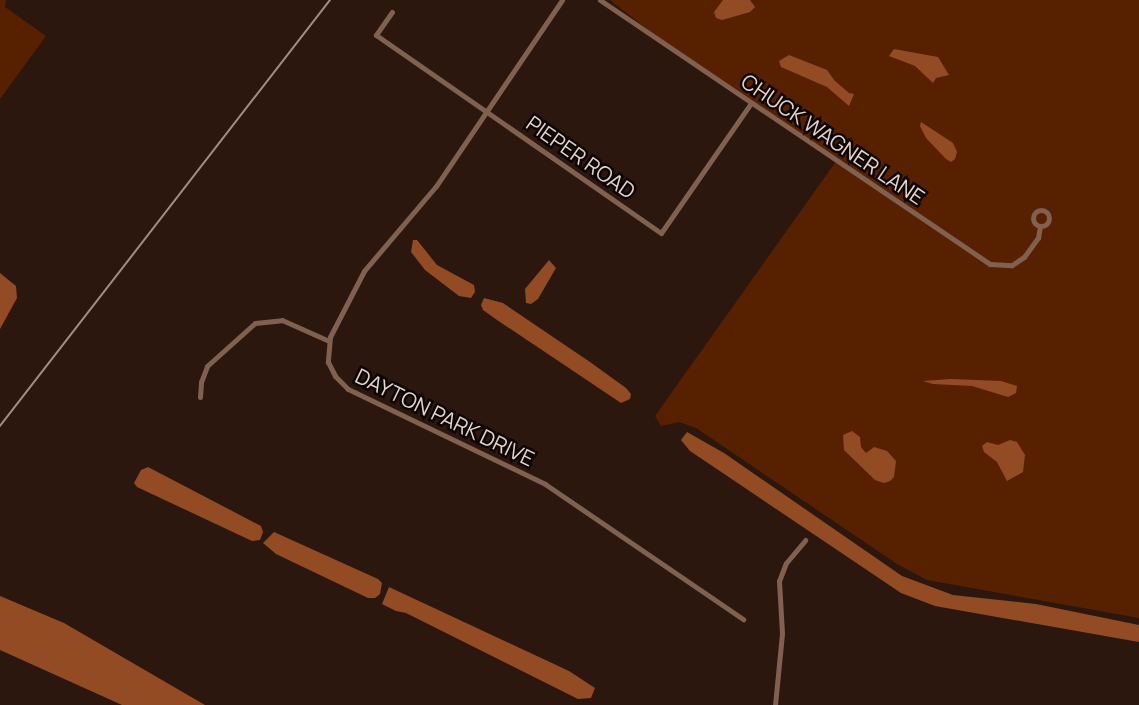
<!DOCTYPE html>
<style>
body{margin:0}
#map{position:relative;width:1139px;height:705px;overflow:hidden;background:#2b170d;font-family:Manrope,sans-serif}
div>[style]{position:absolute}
.green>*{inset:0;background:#572100}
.water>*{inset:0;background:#924b23}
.minor>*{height:5px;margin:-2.5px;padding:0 2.5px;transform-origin:2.5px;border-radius:2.5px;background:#80604f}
.minor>.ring{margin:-2.5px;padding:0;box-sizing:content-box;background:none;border:5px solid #80604f;border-radius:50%}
.rail>*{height:2px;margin:-1px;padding:0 1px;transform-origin:1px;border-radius:1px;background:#9f8e86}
span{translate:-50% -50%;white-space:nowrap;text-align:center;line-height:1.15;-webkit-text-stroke:5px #0d0503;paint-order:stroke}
.street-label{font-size:21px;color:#e2d4cd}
</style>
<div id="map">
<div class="green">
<div style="clip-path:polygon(0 0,6px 0,5px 7px,46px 36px,0 99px)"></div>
<div style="clip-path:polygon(610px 0,1139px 0,1139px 618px,927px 580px,897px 564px,696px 428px,679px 422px,661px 426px,655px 416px,837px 160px,688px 61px)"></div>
</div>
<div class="water">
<div style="clip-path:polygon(723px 0,750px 0,755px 7px,750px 12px,722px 20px,716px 18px,714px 12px)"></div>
<div style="clip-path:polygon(894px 49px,938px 57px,949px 75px,936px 78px,933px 83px,915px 66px,889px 56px)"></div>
<div style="clip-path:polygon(789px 55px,827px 70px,835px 81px,849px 93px,854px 94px,849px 106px,827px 87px,781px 67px,779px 61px)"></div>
<div style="clip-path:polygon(921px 122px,953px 143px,957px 152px,955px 159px,951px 162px,946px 159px,926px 138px,920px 126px)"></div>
<div style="clip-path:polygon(413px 240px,417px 240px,437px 265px,474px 285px,475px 292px,471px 298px,459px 296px,425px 270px,411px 252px)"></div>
<div style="clip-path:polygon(549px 260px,556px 268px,538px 299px,531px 304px,526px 303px,525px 289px)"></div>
<div style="clip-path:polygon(0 273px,16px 286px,17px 298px,0 329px)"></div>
<div style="clip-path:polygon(484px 298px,503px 303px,590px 362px,626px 388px,631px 394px,630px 399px,621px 403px,497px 320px,483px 310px,481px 305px)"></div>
<div style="clip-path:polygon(951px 379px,1001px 381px,1017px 386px,1016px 393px,1008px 397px,972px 386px,933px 384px,923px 381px)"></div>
<div style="clip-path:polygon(852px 431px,860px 437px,861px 447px,866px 453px,874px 447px,887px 451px,896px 461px,894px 477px,890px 481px,884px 483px,875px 480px,844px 450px,843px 435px)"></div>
<div style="clip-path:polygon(687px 432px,724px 453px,902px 576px,953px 595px,1036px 604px,1139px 625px,1139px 642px,935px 606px,901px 593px,690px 451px,681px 440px)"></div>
<div style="clip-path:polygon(1010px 440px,1017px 442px,1025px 455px,1023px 472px,1007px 481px,997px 462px,984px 452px,982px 446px,987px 442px,998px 445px)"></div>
<div style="clip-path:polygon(148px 467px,261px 526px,263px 532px,260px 540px,252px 541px,137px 487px,134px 483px,141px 470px)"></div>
<div style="clip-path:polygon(274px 532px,378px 579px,382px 583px,380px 594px,375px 598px,368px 598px,276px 554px,263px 543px)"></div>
<div style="clip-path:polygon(389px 587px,569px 671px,595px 688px,591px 698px,578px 699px,406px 613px,396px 611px,382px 604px)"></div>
<div style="clip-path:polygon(0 596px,64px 623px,205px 705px,122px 705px,0 650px)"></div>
</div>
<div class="minor">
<div style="left:562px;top:0;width:225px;rotate:124.1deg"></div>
<div style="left:436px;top:186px;width:111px;rotate:130.3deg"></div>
<div style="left:364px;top:271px;width:74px;rotate:117.3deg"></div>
<div style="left:330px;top:337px;width:25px;rotate:95deg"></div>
<div style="left:328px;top:362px;width:16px;rotate:63deg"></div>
<div style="left:335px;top:376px;width:18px;rotate:45deg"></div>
<div style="left:348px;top:389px;width:219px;rotate:25.7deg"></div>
<div style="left:545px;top:484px;width:240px;rotate:34.3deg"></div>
<div style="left:600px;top:0;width:471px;rotate:34.1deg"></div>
<div style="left:990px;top:264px;width:22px;rotate:3deg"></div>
<div style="left:1012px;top:265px;width:14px;rotate:-34deg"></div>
<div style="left:1024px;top:257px;width:24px;rotate:-54deg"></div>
<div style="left:1038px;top:238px;width:11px;rotate:-80deg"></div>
<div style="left:392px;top:12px;width:28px;rotate:125deg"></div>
<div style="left:376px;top:35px;width:347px;rotate:34.8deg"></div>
<div style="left:661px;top:233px;width:158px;rotate:-55.3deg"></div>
<div class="ring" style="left:1033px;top:210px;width:11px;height:11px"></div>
<div style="left:200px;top:397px;width:15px;rotate:-86deg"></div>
<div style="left:201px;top:382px;width:17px;rotate:-69deg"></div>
<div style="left:207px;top:366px;width:64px;rotate:-41.9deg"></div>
<div style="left:255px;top:323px;width:27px;rotate:-6deg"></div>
<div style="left:282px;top:320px;width:51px;rotate:24.1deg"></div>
<div style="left:775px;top:705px;width:72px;rotate:-84.4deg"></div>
<div style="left:782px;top:633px;width:52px;rotate:-93.3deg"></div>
<div style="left:779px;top:581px;width:19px;rotate:-69deg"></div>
<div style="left:786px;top:563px;width:30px;rotate:-50deg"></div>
</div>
<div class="rail">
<div style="left:0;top:426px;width:539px;rotate:-52.24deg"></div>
</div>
<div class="street-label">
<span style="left:833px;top:139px;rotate:34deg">CHUCK WAGNER LANE</span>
<span style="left:581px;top:157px;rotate:35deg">PIEPER ROAD</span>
<span style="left:445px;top:417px;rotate:26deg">DAYTON PARK DRIVE</span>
</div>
</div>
